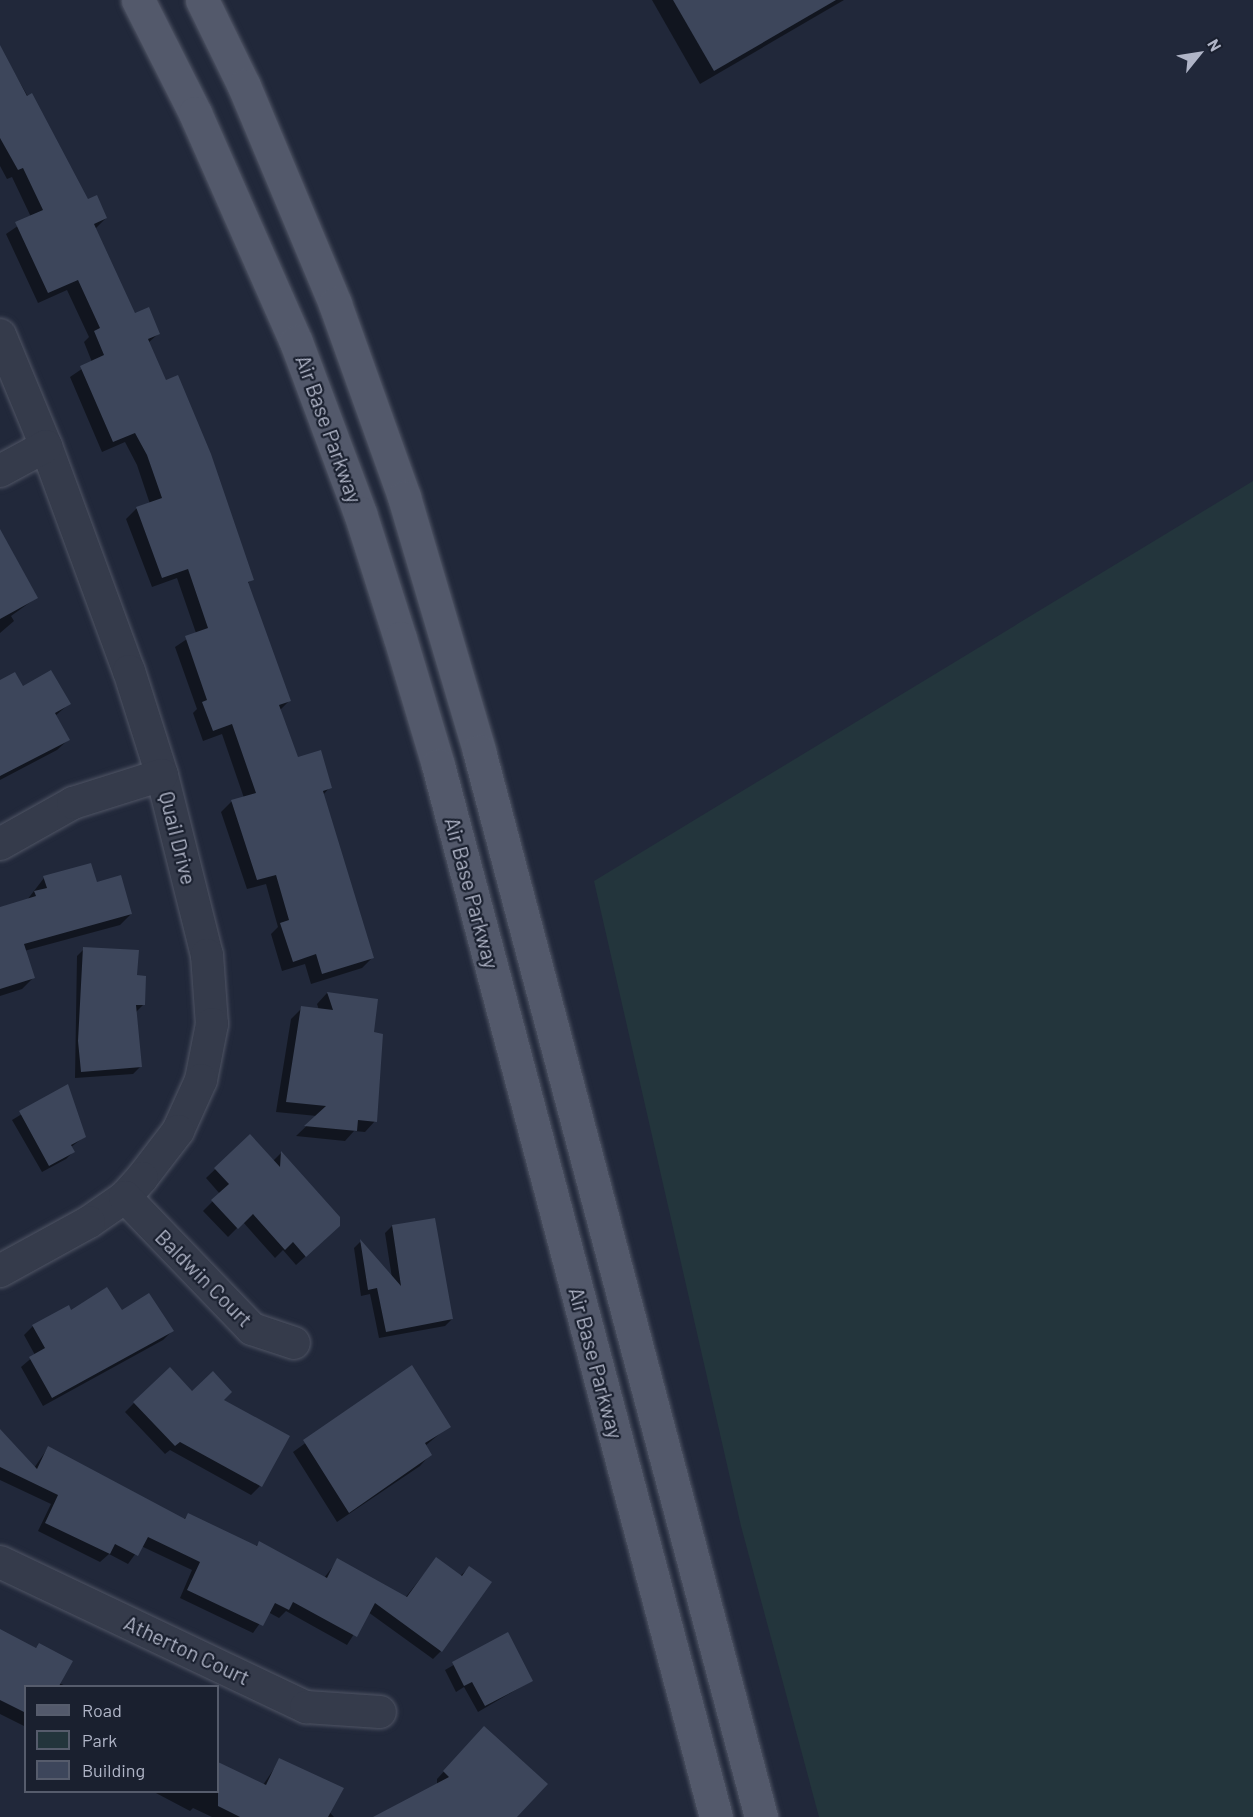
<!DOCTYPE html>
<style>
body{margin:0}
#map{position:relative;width:1253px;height:1817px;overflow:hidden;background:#21283a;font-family:Barlow,sans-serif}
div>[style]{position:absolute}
.green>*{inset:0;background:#23353c}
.shadow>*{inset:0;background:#0007}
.building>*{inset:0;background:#3d465b}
.roads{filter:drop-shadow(0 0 2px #505565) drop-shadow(0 0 2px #505565)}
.minor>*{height:32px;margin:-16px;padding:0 16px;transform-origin:16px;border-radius:16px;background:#353b4b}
.major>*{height:33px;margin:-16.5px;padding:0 16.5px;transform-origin:16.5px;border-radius:16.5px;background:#53596b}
span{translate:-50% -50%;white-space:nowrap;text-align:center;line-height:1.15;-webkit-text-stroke:4.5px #1a202f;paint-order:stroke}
.street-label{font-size:21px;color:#b0b5c7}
.legend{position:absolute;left:24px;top:1685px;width:195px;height:108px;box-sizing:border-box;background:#1a202f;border:2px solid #565c6c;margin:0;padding:8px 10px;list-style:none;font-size:18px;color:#b0b5c7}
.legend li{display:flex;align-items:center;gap:12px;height:30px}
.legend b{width:30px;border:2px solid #565c6c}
.north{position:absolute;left:1169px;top:24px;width:60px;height:60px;-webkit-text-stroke:4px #1a202f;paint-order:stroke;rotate:60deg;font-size:16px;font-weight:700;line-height:24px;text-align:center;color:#b0b5c7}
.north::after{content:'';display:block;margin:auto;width:21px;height:27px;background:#b0b5c7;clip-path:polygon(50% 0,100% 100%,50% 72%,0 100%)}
</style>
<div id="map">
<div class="green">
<div style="clip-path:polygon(1253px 481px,1253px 1817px,819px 1817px,741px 1526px,594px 881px)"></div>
</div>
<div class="shadow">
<div style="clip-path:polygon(652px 0,844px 0,700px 84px)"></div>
<div style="clip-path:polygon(0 48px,88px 201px,106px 218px,95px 229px,135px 315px,158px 334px,148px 343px,252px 579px,247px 584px,289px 701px,280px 710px,297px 759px,330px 787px,323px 795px,373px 957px,362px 968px,311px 984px,305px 964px,282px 971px,271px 934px,278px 927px,266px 884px,247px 889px,221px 812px,231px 802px,244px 798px,222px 734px,203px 741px,193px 713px,197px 709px,175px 647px,196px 633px,177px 578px,152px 587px,126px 519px,136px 509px,150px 504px,137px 465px,125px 442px,102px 452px,70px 377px,92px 362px,84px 342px,89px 337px,67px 290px,38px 303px,6px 234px,31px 217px,12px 177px,7px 179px,0 166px)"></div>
<div style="clip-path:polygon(0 565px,36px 598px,11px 616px,14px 621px,0 633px)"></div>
<div style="clip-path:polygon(0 682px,69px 704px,55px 716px,68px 740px,57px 750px,0 780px)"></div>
<div style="clip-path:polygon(44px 878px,96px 883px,131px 914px,120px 925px,24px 951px,33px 978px,22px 989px,0 996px,0 909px,27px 900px)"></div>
<div style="clip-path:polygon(84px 949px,136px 977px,143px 1005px,135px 1013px,140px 1067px,133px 1074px,75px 1078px,77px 956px)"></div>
<div style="clip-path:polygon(327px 993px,372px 1034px,375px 1121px,365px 1132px,354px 1131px,345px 1141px,296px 1136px,317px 1116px,276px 1112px,291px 1019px,302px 1008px,319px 1010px,317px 1004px)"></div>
<div style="clip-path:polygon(68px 1086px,84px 1137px,71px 1147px,73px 1152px,66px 1159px,42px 1172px,12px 1120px)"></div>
<div style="clip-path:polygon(250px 1136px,273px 1161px,281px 1153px,329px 1235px,296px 1265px,283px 1250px,275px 1258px,243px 1222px,228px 1237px,203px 1211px,220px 1194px,206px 1178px)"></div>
<div style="clip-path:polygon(392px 1226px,452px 1319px,445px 1326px,379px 1338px,370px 1294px,361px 1296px,354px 1248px,360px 1242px,392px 1278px,385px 1233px)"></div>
<div style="clip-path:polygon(71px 1312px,122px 1312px,172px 1331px,163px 1340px,43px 1406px,21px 1367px,35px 1355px,24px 1335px,33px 1326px)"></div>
<div style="clip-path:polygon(411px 1367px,449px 1426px,425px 1446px,430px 1455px,420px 1466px,337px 1522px,293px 1452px)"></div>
<div style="clip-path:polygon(192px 1393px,222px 1400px,260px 1486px,251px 1495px,170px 1450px,165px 1454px,125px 1412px,134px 1403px)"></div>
<div style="clip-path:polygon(0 1432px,34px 1468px,48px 1448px,183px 1520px,188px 1515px,255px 1547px,259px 1543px,324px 1578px,338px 1560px,405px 1598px,436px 1559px,460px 1576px,469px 1568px,441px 1651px,433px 1659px,368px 1612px,347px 1645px,286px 1611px,279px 1618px,268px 1612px,253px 1633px,180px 1598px,192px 1570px,141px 1546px,128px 1564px,109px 1554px,100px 1562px,38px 1531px,51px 1504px,0 1480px)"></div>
<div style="clip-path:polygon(0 1630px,35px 1649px,39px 1645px,59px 1683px,66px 1686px,26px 1686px,26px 1727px,0 1714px)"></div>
<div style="clip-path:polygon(507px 1634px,531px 1681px,478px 1712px,464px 1687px,456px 1692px,445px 1670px)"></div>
<div style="clip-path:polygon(474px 1739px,515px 1817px,470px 1817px,437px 1786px,437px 1779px)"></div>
<div style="clip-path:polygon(218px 1759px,220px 1765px,263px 1785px,280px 1760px,334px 1817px,212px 1817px,193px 1808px,190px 1811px,154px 1792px,218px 1792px)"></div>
</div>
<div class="building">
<div style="clip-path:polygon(673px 0,836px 0,714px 71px)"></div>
<div style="clip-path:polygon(0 45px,27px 96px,32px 93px,88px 199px,97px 195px,107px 218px,94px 224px,135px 313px,149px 307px,160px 334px,148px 339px,166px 380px,178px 375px,211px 454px,254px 580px,248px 582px,291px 701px,279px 705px,298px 757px,321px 750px,332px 788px,323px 791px,374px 958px,322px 974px,316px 954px,293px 962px,280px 923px,289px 920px,276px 875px,257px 880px,231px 800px,256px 793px,232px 724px,213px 731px,202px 702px,207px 700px,185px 636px,208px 628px,188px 569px,162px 578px,136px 507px,162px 498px,147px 455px,135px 433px,113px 442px,80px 366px,104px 355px,94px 331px,100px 328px,78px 280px,48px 293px,15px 222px,43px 210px,23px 168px,18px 170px,0 138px)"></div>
<div style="clip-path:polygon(0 529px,38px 598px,0 619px)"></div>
<div style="clip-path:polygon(51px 670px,71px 704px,55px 713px,70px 740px,0 776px,0 680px,15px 672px,23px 686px)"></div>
<div style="clip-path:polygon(91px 863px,97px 882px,121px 875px,132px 914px,24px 944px,35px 978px,0 989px,0 907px,36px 896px,34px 891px,47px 888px,43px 876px)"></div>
<div style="clip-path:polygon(83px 947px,139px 950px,137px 975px,146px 976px,145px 1005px,136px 1005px,142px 1067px,81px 1072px,78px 1041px)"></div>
<div style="clip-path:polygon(327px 992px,378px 999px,374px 1032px,383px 1034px,377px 1122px,358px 1120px,357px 1131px,304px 1126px,326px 1106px,286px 1102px,301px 1006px,333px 1010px)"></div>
<div style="clip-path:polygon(68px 1084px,86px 1137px,71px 1145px,75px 1152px,49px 1166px,19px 1111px)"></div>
<div style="clip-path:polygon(250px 1134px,280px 1167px,281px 1151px,340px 1217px,340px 1226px,306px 1257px,293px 1242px,285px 1250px,253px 1214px,238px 1229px,211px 1200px,229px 1184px,214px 1168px)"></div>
<div style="clip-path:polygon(435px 1218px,453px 1319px,386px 1332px,377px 1288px,368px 1290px,360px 1239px,401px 1286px,392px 1225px)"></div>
<div style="clip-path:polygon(107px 1287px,122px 1310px,149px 1293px,174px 1331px,52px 1398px,29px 1357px,45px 1348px,32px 1325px,69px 1305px,71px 1310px)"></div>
<div style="clip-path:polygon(412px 1365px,451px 1427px,425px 1443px,432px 1455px,349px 1513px,303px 1440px)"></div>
<div style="clip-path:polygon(170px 1367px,192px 1391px,213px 1371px,232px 1392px,224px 1400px,290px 1436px,262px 1487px,180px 1442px,175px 1446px,133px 1402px)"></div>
<div style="clip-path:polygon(0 1429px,37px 1469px,48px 1446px,185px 1519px,188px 1513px,257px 1546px,259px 1541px,327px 1578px,337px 1558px,407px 1597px,436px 1557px,462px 1576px,469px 1566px,492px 1582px,442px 1652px,375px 1603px,357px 1637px,293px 1602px,289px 1610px,275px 1603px,263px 1626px,187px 1590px,200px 1562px,148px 1537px,138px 1556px,115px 1544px,110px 1554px,45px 1523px,58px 1495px,0 1467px)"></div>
<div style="clip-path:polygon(0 1629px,36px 1648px,39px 1643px,73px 1661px,59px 1686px,26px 1686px,26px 1713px,0 1700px)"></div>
<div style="clip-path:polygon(508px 1632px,533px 1681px,485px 1706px,472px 1682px,464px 1686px,452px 1662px)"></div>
<div style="clip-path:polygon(484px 1726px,548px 1784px,517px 1817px,373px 1817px,449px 1777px,443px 1771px)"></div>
<div style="clip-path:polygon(279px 1758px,344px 1788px,328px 1817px,240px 1817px,218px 1806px,218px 1762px,266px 1785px)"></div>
</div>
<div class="roads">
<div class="minor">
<div style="left:0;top:335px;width:120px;rotate:67.5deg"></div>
<div style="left:46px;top:446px;width:240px;rotate:69.8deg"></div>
<div style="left:129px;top:671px;width:109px;rotate:72.4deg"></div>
<div style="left:162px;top:775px;width:186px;rotate:76deg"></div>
<div style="left:207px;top:955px;width:69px;rotate:85.9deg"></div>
<div style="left:212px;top:1024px;width:57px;rotate:101.1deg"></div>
<div style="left:201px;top:1080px;width:56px;rotate:114.3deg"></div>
<div style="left:178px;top:1131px;width:59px;rotate:127.5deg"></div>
<div style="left:142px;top:1178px;width:25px;rotate:132deg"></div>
<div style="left:125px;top:1197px;width:44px;rotate:145.2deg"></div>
<div style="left:89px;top:1222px;width:102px;rotate:151.2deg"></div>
<div style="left:0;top:471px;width:52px;rotate:-28.5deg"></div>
<div style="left:0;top:844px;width:84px;rotate:-29.3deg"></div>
<div style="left:73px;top:803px;width:93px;rotate:-17.5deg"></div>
<div style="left:125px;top:1197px;width:183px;rotate:46.1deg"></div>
<div style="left:252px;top:1329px;width:44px;rotate:18.4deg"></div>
<div style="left:0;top:1562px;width:339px;rotate:25.4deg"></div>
<div style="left:306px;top:1707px;width:74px;rotate:3.9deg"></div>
</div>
<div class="major">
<div style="left:138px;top:0;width:127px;rotate:63.2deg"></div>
<div style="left:195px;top:113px;width:250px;rotate:66.2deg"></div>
<div style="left:296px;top:342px;width:183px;rotate:69.5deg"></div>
<div style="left:360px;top:513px;width:131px;rotate:72.3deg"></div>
<div style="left:400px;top:638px;width:133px;rotate:73.3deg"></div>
<div style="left:438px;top:765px;width:1088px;rotate:75.2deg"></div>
<div style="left:202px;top:0;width:96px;rotate:64deg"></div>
<div style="left:244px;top:86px;width:236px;rotate:67.3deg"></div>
<div style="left:335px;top:304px;width:205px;rotate:70.3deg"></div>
<div style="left:404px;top:497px;width:265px;rotate:73.5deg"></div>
<div style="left:479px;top:751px;width:1103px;rotate:75.18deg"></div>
</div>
</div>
<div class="street-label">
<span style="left:329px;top:429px;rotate:70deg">Air Base Parkway</span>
<span style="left:178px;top:838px;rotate:76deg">Quail Drive</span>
<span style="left:472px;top:893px;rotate:75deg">Air Base Parkway</span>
<span style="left:204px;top:1278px;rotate:45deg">Baldwin Court</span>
<span style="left:596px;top:1363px;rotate:75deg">Air Base Parkway</span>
<span style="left:187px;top:1650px;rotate:25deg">Atherton Court</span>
</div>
<ul class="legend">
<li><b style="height:8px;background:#53596b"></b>Road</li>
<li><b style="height:16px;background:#23353c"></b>Park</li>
<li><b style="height:16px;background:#3d465b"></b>Building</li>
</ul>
<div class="north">N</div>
</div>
